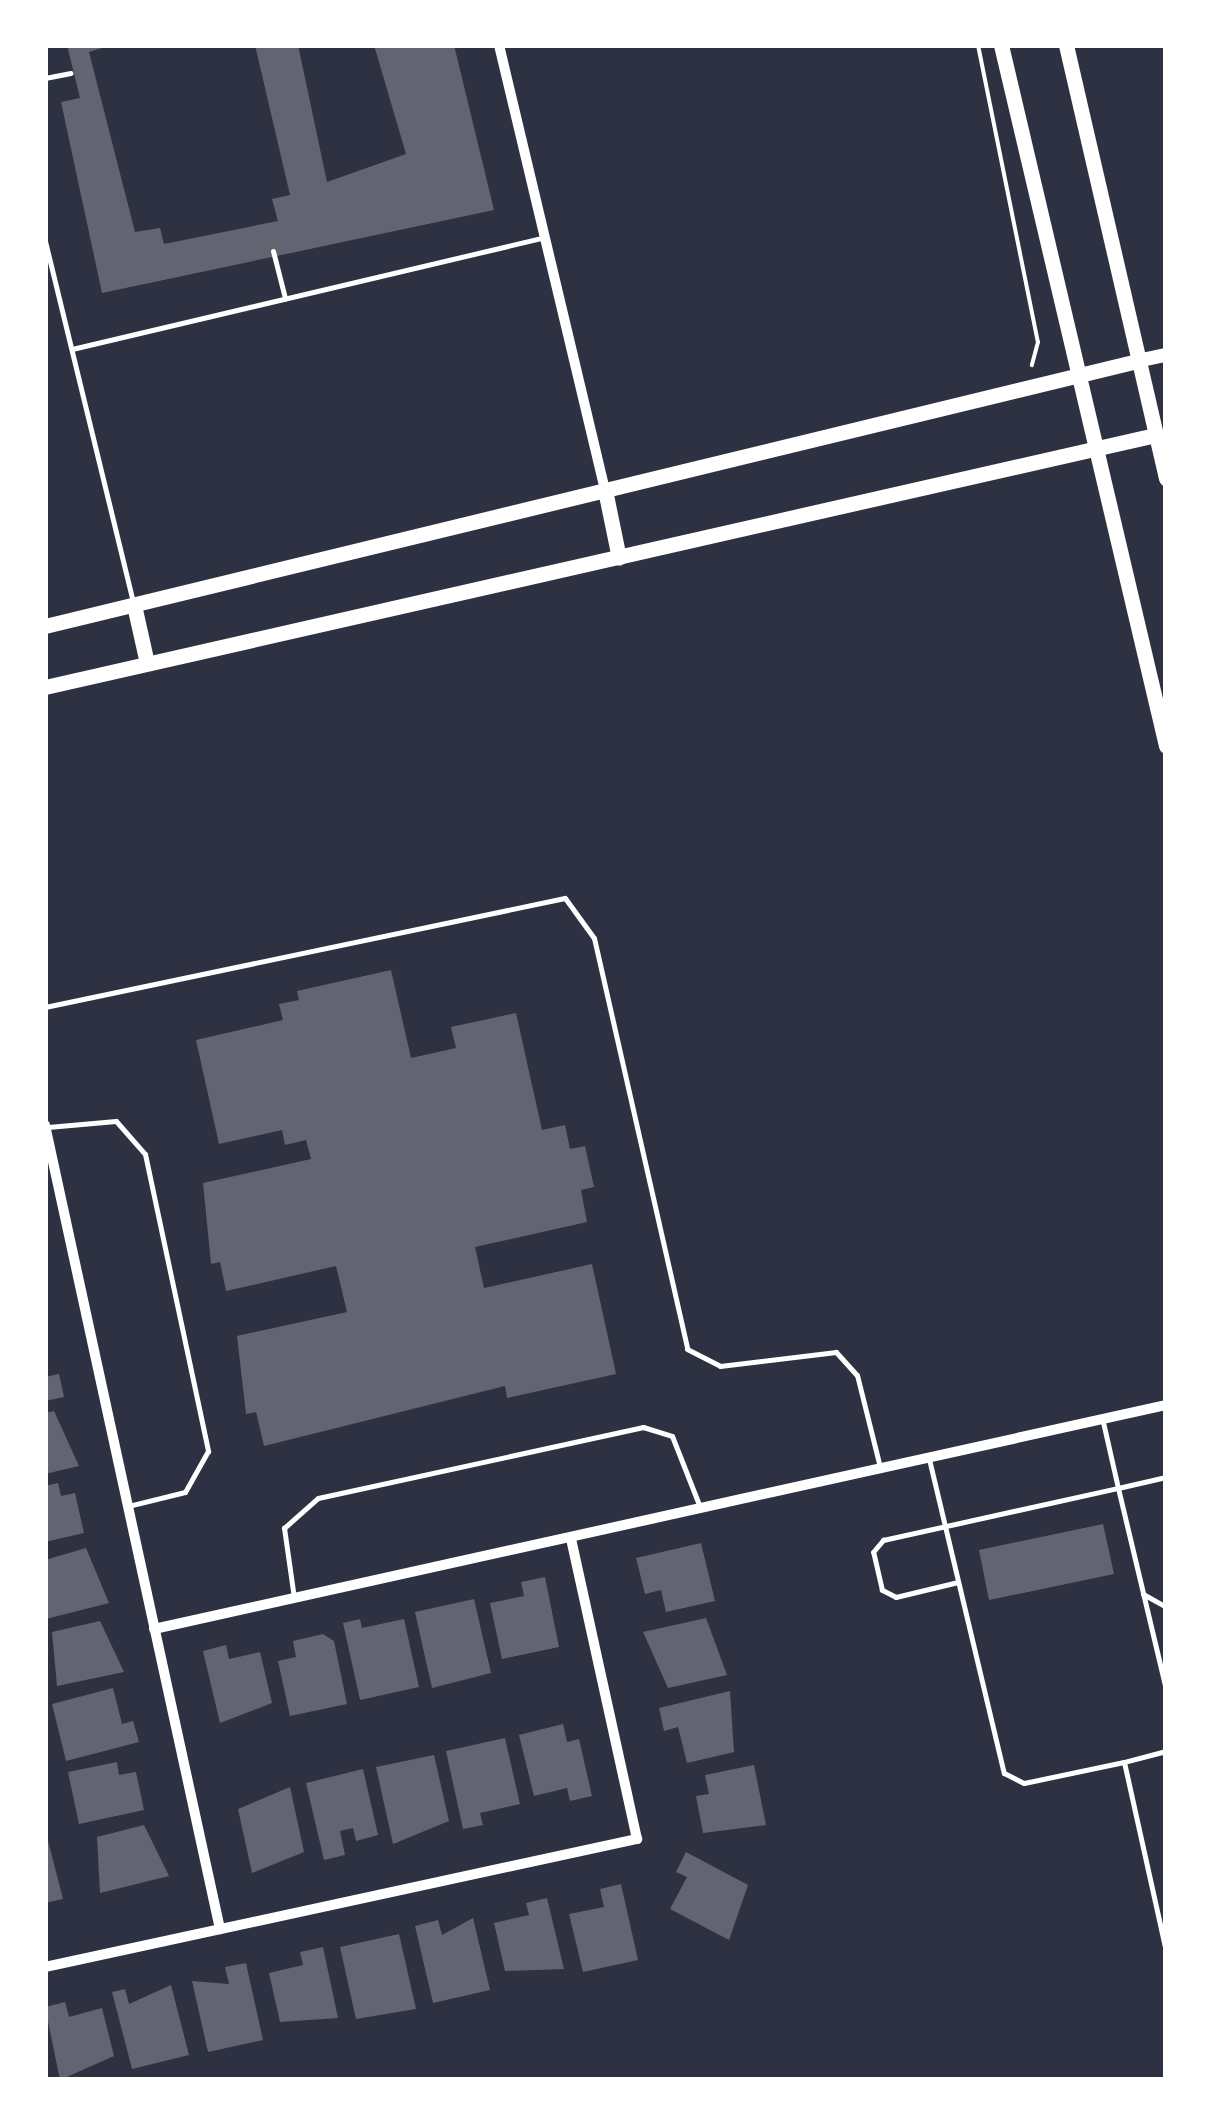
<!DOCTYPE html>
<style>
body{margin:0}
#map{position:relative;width:1211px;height:2125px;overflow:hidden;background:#2d3142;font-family:Poppins,sans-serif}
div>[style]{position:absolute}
.building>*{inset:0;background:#626471}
.path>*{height:4px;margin:-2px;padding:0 2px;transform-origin:2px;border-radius:2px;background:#fff}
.service>*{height:5px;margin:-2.5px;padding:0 2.5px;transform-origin:2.5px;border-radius:2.5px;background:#fff}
.minor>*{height:10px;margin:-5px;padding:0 5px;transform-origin:5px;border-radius:5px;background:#fff}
.tertiary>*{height:14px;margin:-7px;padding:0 7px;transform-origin:7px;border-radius:7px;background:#fff}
.secondary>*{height:15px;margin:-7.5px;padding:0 7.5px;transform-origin:7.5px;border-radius:7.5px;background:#fff}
span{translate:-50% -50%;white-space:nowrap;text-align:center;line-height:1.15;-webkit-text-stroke:10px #fff;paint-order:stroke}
.frame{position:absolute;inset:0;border:48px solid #fff;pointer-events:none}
</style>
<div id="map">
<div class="building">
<div style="clip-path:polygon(67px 45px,112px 45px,89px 52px,135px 232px,160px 228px,164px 244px,278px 221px,272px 199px,290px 195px,255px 45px,298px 45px,327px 182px,406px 154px,374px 45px,454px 45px,494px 210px,102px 293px,61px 102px,80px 98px)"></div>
<div style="clip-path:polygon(391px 970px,411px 1058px,456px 1048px,451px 1027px,516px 1013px,542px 1130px,565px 1125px,570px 1149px,585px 1146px,594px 1187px,581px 1190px,587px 1222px,475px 1247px,484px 1288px,592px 1264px,616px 1374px,507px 1398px,505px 1386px,264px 1446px,256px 1412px,246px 1414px,237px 1336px,347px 1312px,336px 1266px,226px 1291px,220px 1262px,211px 1264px,203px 1183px,311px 1159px,306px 1140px,285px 1145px,282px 1130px,219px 1144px,196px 1040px,283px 1020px,279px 1004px,299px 1000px,297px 991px)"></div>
<div style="clip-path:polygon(59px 1374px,64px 1397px,45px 1401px,45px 1377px)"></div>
<div style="clip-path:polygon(54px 1411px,79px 1466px,45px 1474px,45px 1413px)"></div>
<div style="clip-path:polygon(58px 1483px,61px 1496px,75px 1493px,84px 1533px,45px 1542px,45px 1486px)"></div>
<div style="clip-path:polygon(1103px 1524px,1114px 1574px,989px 1600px,979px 1550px)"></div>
<div style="clip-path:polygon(701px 1543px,715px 1601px,666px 1612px,661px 1590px,645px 1594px,636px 1558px)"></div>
<div style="clip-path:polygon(86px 1548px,109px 1603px,46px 1619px,45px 1560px)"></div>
<div style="clip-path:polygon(545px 1577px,559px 1647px,502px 1659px,490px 1603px,524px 1596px,521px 1582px)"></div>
<div style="clip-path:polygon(474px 1599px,491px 1673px,432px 1688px,415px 1612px)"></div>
<div style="clip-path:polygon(706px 1618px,727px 1675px,668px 1688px,643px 1632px)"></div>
<div style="clip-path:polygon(360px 1619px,362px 1628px,404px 1619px,419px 1687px,360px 1700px,343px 1623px)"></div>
<div style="clip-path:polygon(100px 1621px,124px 1672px,57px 1686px,52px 1632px)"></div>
<div style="clip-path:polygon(323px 1634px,334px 1641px,347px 1704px,290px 1716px,278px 1661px,296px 1657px,293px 1641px)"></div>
<div style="clip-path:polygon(226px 1645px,229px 1659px,260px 1652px,272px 1703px,220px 1723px,203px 1651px)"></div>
<div style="clip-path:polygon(113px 1688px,122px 1724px,133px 1721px,139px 1742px,66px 1761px,52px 1704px)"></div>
<div style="clip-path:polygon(730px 1691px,734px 1752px,687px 1763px,678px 1727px,664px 1731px,659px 1708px)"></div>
<div style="clip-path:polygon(563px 1724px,567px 1742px,579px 1739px,592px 1796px,570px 1801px,567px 1788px,534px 1796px,519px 1735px)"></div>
<div style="clip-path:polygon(505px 1738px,520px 1804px,480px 1813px,483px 1825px,463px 1829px,446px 1751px)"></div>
<div style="clip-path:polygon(434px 1755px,449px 1821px,393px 1844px,376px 1767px)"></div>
<div style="clip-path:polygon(117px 1762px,119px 1775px,136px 1772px,144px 1810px,79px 1824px,68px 1772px)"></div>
<div style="clip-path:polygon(754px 1765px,766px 1825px,703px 1833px,696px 1796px,709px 1794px,705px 1775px)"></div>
<div style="clip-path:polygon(363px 1769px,378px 1835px,356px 1841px,353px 1828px,340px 1831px,345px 1855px,324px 1860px,306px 1783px)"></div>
<div style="clip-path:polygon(290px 1787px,304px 1852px,252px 1873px,238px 1809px)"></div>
<div style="clip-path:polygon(144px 1825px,169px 1876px,100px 1893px,97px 1837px)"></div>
<div style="clip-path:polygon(45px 1829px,63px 1899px,45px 1903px)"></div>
<div style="clip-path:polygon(686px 1852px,748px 1885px,729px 1940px,670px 1909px,687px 1877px,676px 1872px)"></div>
<div style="clip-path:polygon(621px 1884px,638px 1960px,583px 1972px,569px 1914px,604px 1907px,600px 1889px)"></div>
<div style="clip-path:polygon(547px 1898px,564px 1969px,505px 1971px,494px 1923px,529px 1915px,526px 1903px)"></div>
<div style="clip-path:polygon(473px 1918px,490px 1990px,433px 2003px,415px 1926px,438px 1920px,442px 1935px)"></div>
<div style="clip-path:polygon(399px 1934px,416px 2009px,356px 2019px,340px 1947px)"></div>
<div style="clip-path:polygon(323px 1947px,338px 2018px,280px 2022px,269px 1973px,303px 1965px,300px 1952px)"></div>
<div style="clip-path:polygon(246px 1963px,263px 2040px,208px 2052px,192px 1981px,229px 1984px,225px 1967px)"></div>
<div style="clip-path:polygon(171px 1985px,189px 2055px,132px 2069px,112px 1992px,125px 1989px,129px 2004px)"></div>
<div style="clip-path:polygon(65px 2002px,69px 2017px,102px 2008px,114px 2056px,60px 2080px,45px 2007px)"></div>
</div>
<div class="path">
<div style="left:978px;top:45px;width:303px;rotate:78.6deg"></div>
<div style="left:1038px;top:342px;width:24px;rotate:105deg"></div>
</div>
<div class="service">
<div style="left:45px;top:78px;width:26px;rotate:-11deg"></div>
<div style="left:45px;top:241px;width:372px;rotate:76.3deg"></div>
<div style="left:273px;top:251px;width:49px;rotate:75.7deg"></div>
<div style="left:72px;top:349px;width:485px;rotate:-13.3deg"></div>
<div style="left:45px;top:1007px;width:531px;rotate:-11.84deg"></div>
<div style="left:565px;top:898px;width:49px;rotate:54.1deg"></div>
<div style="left:594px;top:938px;width:421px;rotate:77.2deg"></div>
<div style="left:687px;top:1349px;width:37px;rotate:27deg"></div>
<div style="left:720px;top:1366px;width:117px;rotate:-6.9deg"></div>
<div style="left:836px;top:1352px;width:31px;rotate:48deg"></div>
<div style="left:857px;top:1375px;width:95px;rotate:76deg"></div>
<div style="left:48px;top:1127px;width:68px;rotate:-5deg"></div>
<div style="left:116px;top:1121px;width:44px;rotate:48.7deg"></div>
<div style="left:145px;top:1154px;width:304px;rotate:78deg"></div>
<div style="left:208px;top:1451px;width:47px;rotate:119.3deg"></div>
<div style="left:185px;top:1492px;width:59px;rotate:166.2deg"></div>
<div style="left:1103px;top:1422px;width:68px;rotate:77.2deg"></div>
<div style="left:1118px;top:1488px;width:49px;rotate:-12.9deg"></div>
<div style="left:929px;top:1459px;width:323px;rotate:76.6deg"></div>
<div style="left:1004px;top:1773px;width:22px;rotate:27deg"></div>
<div style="left:1024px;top:1783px;width:102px;rotate:-11.9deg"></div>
<div style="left:958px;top:1582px;width:64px;rotate:166.4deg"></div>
<div style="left:896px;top:1597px;width:16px;rotate:-153deg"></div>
<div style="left:882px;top:1590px;width:39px;rotate:-103deg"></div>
<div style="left:873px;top:1552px;width:16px;rotate:-50deg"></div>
<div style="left:883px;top:1540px;width:241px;rotate:-12.5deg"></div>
<div style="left:1118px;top:1488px;width:208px;rotate:76.6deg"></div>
<div style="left:1143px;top:1594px;width:26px;rotate:29deg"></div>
<div style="left:294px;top:1598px;width:71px;rotate:-98.1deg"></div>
<div style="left:284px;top:1528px;width:45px;rotate:-41.4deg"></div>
<div style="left:318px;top:1498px;width:333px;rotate:-12.3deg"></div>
<div style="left:643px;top:1427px;width:30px;rotate:17deg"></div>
<div style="left:672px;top:1436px;width:76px;rotate:68.5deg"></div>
<div style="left:1166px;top:1751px;width:43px;rotate:165.3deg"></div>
<div style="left:1124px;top:1762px;width:194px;rotate:77.5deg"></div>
</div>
<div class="minor">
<div style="left:499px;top:45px;width:457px;rotate:76.6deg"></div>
<div style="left:45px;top:1125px;width:823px;rotate:77.72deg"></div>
<div style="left:154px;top:1629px;width:1036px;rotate:-12.48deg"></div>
<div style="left:45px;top:1967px;width:606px;rotate:-12.2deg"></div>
<div style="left:637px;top:1839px;width:308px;rotate:-102.4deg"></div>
</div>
<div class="tertiary">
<div style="left:1137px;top:361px;width:30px;rotate:-12deg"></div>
</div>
<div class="secondary">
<div style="left:1001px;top:45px;width:720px;rotate:76.75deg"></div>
<div style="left:1066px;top:45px;width:445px;rotate:77deg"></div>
<div style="left:605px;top:490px;width:69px;rotate:78.4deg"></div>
<div style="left:134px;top:605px;width:59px;rotate:77.4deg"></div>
<div style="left:45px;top:626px;width:1124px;rotate:-13.64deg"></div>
<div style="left:45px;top:687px;width:1138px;rotate:-12.79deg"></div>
</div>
<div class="frame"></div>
</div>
